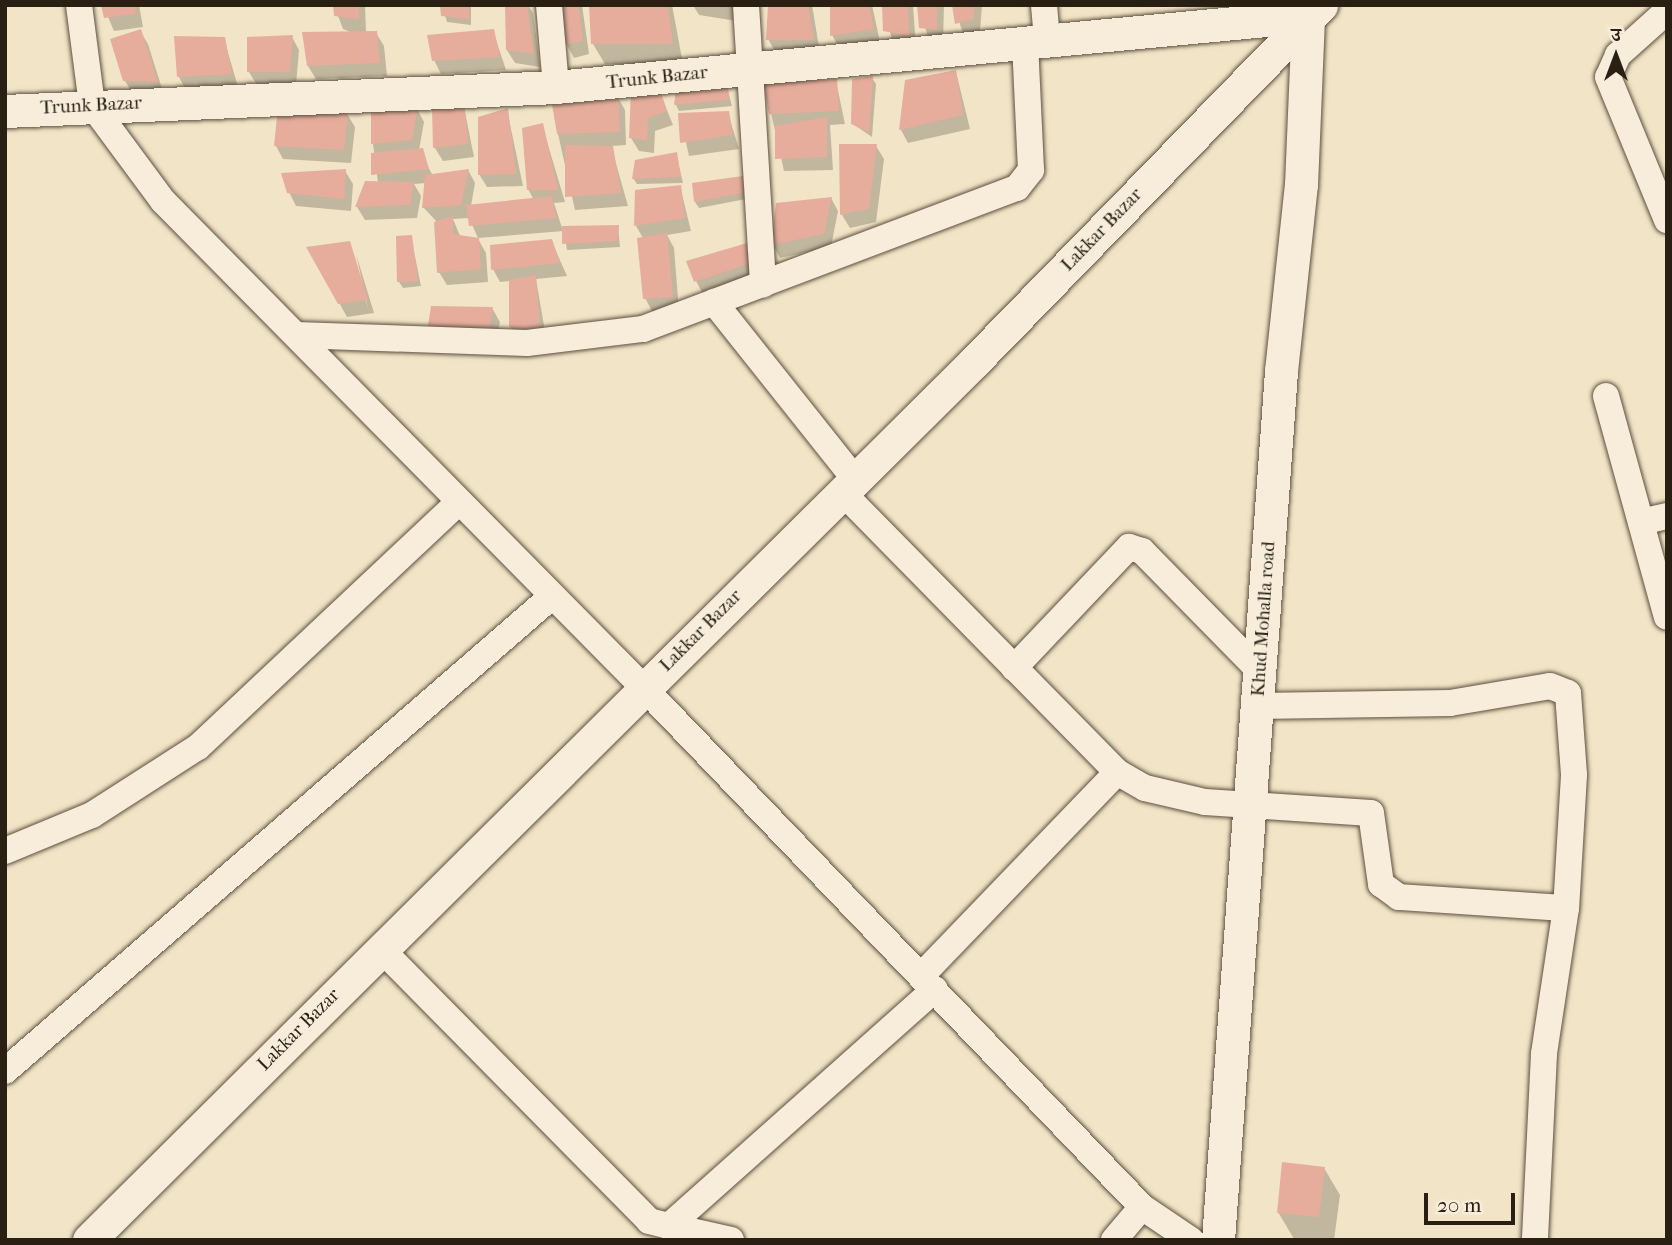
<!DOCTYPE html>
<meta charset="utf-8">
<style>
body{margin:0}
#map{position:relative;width:1672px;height:1245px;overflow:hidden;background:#f2e4c6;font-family:"IM FELL French Canon","Noto Serif Devanagari",serif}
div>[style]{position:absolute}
.shadow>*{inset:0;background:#0003}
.building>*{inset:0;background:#e6ad9c}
.roads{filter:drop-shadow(0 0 2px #5b503f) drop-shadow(0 0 2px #5b503f)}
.minor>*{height:26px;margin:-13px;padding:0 13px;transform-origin:13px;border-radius:13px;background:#f7edda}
.tertiary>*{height:33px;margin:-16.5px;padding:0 16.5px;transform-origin:16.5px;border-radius:16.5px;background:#f7edda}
span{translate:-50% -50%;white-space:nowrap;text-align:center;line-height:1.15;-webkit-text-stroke:6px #f7edda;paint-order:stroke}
.street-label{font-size:19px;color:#291f12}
.frame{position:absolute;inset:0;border:7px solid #291f12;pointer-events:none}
.north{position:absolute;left:1581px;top:21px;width:70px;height:70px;-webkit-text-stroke:5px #f7edda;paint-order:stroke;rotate:0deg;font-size:19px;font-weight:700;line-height:28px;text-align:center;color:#291f12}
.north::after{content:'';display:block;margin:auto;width:24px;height:32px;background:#291f12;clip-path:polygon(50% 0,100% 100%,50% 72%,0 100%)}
.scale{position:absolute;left:1424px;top:1193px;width:91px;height:32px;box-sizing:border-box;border:4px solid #291f12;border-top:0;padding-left:9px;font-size:21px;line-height:24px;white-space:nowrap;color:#291f12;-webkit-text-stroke:5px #f7edda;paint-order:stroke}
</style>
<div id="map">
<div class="shadow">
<div style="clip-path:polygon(103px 5px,139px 5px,143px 27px,114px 31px)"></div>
<div style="clip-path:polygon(334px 5px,365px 5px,366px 33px,376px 33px,384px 46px,387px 76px,316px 79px,308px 66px,353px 33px,343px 29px)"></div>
<div style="clip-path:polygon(442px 5px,471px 5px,471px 25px,447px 22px)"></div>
<div style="clip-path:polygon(507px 5px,528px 5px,533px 13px,540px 67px,515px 63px,507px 50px)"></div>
<div style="clip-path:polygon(562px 5px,582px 5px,589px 54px,574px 58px,567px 45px)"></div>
<div style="clip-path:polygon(591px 5px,672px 5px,683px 64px,605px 64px,593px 44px)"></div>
<div style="clip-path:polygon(693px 5px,737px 5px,737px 21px,699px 15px)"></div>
<div style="clip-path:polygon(769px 5px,812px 5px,820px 53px,776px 53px,768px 39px)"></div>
<div style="clip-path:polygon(832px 5px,872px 5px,880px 42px,840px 49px,832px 35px)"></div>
<div style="clip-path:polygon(884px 5px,913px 5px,916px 48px,893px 44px)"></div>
<div style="clip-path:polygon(919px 5px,944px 5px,943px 43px,929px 41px)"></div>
<div style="clip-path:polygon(954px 5px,982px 5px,980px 32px,964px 37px)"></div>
<div style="clip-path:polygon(140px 31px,148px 44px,164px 95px,133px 94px,125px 81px)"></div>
<div style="clip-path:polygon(493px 31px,506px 70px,441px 74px,434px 60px)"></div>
<div style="clip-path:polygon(292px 37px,299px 50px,296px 85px,257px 85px,249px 72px)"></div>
<div style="clip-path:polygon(176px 38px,224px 39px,238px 87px,186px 90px,179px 77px)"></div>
<div style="clip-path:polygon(956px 72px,970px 129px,908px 143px,901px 130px,907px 82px)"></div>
<div style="clip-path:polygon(872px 78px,876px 84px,872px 137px,853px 124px)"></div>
<div style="clip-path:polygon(836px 81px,845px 124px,830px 125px,833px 170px,784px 171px,771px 113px)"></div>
<div style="clip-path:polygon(727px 87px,732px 106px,679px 111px,676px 105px,677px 92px)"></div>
<div style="clip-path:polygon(658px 88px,673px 125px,655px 131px,654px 153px,639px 151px,631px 138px)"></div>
<div style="clip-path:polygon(617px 96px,625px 110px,626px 145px,611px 146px,628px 206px,575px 210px,558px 134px)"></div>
<div style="clip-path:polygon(463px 102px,474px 157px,443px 161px,435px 148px,434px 110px)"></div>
<div style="clip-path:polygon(279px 109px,347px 114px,355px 127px,351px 163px,283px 159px,276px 146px)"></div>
<div style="clip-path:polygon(417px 109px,424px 122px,419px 150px,433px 176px,468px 170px,475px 183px,471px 206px,534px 200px,528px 189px,542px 125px,565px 202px,554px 203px,562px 228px,618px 226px,620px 247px,567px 250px,564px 231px,478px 238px,469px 218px,453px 219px,460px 236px,478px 239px,486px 253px,488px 282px,447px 285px,439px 272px,436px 221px,424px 208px,426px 183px,414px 184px,421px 196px,417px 218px,365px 220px,357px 207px,378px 183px,373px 144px)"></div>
<div style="clip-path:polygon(507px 110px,523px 186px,487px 187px,479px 174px)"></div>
<div style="clip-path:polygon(728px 113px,739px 149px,689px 156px,680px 115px)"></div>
<div style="clip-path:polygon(876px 146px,884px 159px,876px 222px,850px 228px,842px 215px)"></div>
<div style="clip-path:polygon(676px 154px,683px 183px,637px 184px,633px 178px)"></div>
<div style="clip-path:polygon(345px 171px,353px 184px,351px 211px,296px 206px,289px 192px)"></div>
<div style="clip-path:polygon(742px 177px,746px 199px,699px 208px,695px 202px)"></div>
<div style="clip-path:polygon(680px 186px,691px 231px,667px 235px,674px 248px,679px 310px,652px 311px,645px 298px,643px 238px,636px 226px)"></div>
<div style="clip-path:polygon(831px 198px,838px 211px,831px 247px,780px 258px,773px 245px)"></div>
<div style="clip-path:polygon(411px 237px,421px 286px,403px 288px,399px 282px)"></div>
<div style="clip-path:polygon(551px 240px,567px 276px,536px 279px,547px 343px,518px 340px,510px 326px,510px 281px,500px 282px,493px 269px)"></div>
<div style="clip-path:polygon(349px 242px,368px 308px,356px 254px,374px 313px,347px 317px,309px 248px)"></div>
<div style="clip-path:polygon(746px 245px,755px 277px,703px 294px,696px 281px)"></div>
<div style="clip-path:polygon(492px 308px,500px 322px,496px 342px,437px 339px,430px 326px)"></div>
<div style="clip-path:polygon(1324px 1168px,1340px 1195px,1334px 1240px,1294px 1239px,1278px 1212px)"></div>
</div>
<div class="building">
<div style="clip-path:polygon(101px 5px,135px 5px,136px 14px,104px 18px)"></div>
<div style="clip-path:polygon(333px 5px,359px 5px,359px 19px,334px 16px)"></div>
<div style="clip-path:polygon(440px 5px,469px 5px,469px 19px,441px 16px)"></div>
<div style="clip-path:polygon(505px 5px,527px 5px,534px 54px,506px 50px)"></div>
<div style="clip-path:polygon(560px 5px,578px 5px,583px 41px,565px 45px)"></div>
<div style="clip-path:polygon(589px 5px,668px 5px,673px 44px,591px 44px)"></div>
<div style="clip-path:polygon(768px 5px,808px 5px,814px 40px,766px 40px)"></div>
<div style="clip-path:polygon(830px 5px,869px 5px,874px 29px,830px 36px)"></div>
<div style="clip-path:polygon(882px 5px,908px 5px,909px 36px,883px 31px)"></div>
<div style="clip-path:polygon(917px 5px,937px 5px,937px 30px,919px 28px)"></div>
<div style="clip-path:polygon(952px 5px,974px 5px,974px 19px,955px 24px)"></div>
<div style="clip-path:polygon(141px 29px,158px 82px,123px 81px,110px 39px)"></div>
<div style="clip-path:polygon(494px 29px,500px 57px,432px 61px,427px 35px)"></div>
<div style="clip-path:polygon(377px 31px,380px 63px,307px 66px,302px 32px)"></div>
<div style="clip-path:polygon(293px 35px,290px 72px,247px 72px,247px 37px)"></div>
<div style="clip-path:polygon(174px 36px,225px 37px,232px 74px,177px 77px)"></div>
<div style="clip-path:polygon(956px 70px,963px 115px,899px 130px,905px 80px)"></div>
<div style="clip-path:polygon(873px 76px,869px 132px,851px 124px,852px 79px)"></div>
<div style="clip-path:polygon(837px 79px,839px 111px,769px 114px,763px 83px)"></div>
<div style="clip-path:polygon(728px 85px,729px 100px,674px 105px,676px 90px)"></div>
<div style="clip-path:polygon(659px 86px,667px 111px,648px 118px,647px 140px,629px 138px,631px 90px)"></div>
<div style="clip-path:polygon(618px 94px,620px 132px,557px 134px,551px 99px)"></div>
<div style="clip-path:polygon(464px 100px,468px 144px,433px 148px,432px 108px)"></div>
<div style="clip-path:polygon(371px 106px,418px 107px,412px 140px,371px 144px)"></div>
<div style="clip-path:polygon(278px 107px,348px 112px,344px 150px,274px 146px)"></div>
<div style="clip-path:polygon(508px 108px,516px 174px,478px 175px,478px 117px)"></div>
<div style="clip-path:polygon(729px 111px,733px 135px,680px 143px,678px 113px)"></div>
<div style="clip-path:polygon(827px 117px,827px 157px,775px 159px,775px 126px)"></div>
<div style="clip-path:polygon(543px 123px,558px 190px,527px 190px,522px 128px)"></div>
<div style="clip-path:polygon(839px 144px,877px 144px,869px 209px,840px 215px)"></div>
<div style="clip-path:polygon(565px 145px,613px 146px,621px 193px,565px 197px)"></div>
<div style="clip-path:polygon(423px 148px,429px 169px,371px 175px,371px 153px)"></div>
<div style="clip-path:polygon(677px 152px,681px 177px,632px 179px,635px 160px)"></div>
<div style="clip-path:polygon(346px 169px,344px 199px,287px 193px,281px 173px)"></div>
<div style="clip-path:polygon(469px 169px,461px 205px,422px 208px,425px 175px)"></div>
<div style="clip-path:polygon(743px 176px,743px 193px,694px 202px,692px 183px)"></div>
<div style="clip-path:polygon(365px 181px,414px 182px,410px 205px,355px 207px)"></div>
<div style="clip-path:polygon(681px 185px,685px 218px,634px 226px,635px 190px)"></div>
<div style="clip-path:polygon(552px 196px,556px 218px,469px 226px,466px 205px)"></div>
<div style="clip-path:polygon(832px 197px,824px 234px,771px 245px,776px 203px)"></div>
<div style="clip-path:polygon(453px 216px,453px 234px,479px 238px,481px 269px,437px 273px,434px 222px)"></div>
<div style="clip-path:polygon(619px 225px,618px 241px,562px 244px,562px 226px)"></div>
<div style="clip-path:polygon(667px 233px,673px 297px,643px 299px,637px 238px)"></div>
<div style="clip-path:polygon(412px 235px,418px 281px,397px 282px,396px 236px)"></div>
<div style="clip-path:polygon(552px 239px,560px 263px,491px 270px,490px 245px)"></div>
<div style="clip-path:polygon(350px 241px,368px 300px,338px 304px,306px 247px)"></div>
<div style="clip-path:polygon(747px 243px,748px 264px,694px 282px,686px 261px)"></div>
<div style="clip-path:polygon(536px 275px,540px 330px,509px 327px,509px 280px)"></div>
<div style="clip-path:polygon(431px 306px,493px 307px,489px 329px,428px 326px)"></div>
<div style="clip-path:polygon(1282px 1162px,1325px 1167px,1319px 1217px,1277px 1213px)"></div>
</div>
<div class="roads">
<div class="minor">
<div style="left:79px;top:5px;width:101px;rotate:82.6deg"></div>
<div style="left:92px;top:105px;width:119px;rotate:53.5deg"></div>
<div style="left:163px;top:201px;width:684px;rotate:45.36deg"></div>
<div style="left:644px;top:688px;width:719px;rotate:46.18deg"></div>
<div style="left:1142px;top:1207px;width:59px;rotate:34deg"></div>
<div style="left:549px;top:5px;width:82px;rotate:85.1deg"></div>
<div style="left:746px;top:5px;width:280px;rotate:86.5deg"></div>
<div style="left:1044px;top:5px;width:38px;rotate:85deg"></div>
<div style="left:1667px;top:11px;width:66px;rotate:138.1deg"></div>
<div style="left:1618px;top:55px;width:24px;rotate:114deg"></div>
<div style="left:1608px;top:77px;width:155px;rotate:67.6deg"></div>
<div style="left:714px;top:302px;width:226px;rotate:51.5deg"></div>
<div style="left:296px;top:335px;width:231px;rotate:2deg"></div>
<div style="left:527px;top:343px;width:117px;rotate:-6.9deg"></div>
<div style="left:643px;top:329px;width:400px;rotate:-20.7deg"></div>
<div style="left:1017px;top:188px;width:23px;rotate:-52deg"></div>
<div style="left:1031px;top:170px;width:125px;rotate:-92.7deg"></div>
<div style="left:1606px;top:396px;width:229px;rotate:74.6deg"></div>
<div style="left:842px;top:492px;width:392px;rotate:45.5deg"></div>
<div style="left:1117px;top:772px;width:32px;rotate:30deg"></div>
<div style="left:1145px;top:788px;width:62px;rotate:13.1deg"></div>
<div style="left:1205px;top:802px;width:166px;rotate:3.8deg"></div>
<div style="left:1371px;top:813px;width:72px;rotate:82deg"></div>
<div style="left:1381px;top:884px;width:22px;rotate:36deg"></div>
<div style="left:1399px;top:897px;width:167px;rotate:3.8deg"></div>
<div style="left:1641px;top:522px;width:27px;rotate:-13deg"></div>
<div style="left:1014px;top:668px;width:167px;rotate:-46.5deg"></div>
<div style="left:1129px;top:547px;width:14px;rotate:17deg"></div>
<div style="left:1142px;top:551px;width:170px;rotate:45.5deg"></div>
<div style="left:1258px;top:706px;width:192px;rotate:-0.9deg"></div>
<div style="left:1450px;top:703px;width:101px;rotate:-9.6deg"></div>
<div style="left:1550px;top:686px;width:19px;rotate:21deg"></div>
<div style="left:1568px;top:693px;width:82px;rotate:85.8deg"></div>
<div style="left:1574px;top:775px;width:133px;rotate:93.4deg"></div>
<div style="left:1566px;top:908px;width:148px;rotate:98.6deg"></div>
<div style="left:1544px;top:1054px;width:186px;rotate:92.8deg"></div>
<div style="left:5px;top:851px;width:94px;rotate:-22.5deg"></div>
<div style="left:92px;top:815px;width:126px;rotate:-32.7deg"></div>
<div style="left:198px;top:747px;width:358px;rotate:-43.2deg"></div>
<div style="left:381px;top:949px;width:382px;rotate:45.4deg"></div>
<div style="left:649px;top:1221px;width:21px;rotate:14deg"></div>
<div style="left:921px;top:976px;width:283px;rotate:-46.1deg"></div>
<div style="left:5px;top:1071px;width:723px;rotate:-40.96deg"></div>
<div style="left:731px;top:1240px;width:64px;rotate:-167.3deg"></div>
<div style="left:669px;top:1226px;width:356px;rotate:-41.7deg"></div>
<div style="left:1114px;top:1240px;width:43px;rotate:-49.7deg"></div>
</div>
<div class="tertiary">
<div style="left:5px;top:111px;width:552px;rotate:-2.49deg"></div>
<div style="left:556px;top:87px;width:755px;rotate:-5.39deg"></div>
<div style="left:89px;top:1240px;width:1247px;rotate:-44.77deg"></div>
<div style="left:974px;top:362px;width:498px;rotate:-45.8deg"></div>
<div style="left:1218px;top:1240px;width:871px;rotate:-85.85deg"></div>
<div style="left:1281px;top:371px;width:187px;rotate:-83.9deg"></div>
<div style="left:1301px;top:185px;width:169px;rotate:-87.6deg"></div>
</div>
</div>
<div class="street-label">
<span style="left:657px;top:78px;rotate:-6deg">Trunk Bazar</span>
<span style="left:91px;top:106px;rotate:-3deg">Trunk Bazar</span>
<span style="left:1102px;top:230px;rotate:-46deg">Lakkar Bazar</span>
<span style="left:1264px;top:619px;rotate:-86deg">Khud Mohalla road</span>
<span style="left:701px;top:631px;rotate:-45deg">Lakkar Bazar</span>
<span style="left:299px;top:1030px;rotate:-45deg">Lakkar Bazar</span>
</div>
<div class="frame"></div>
<div class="north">उ</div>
<div class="scale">20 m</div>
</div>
